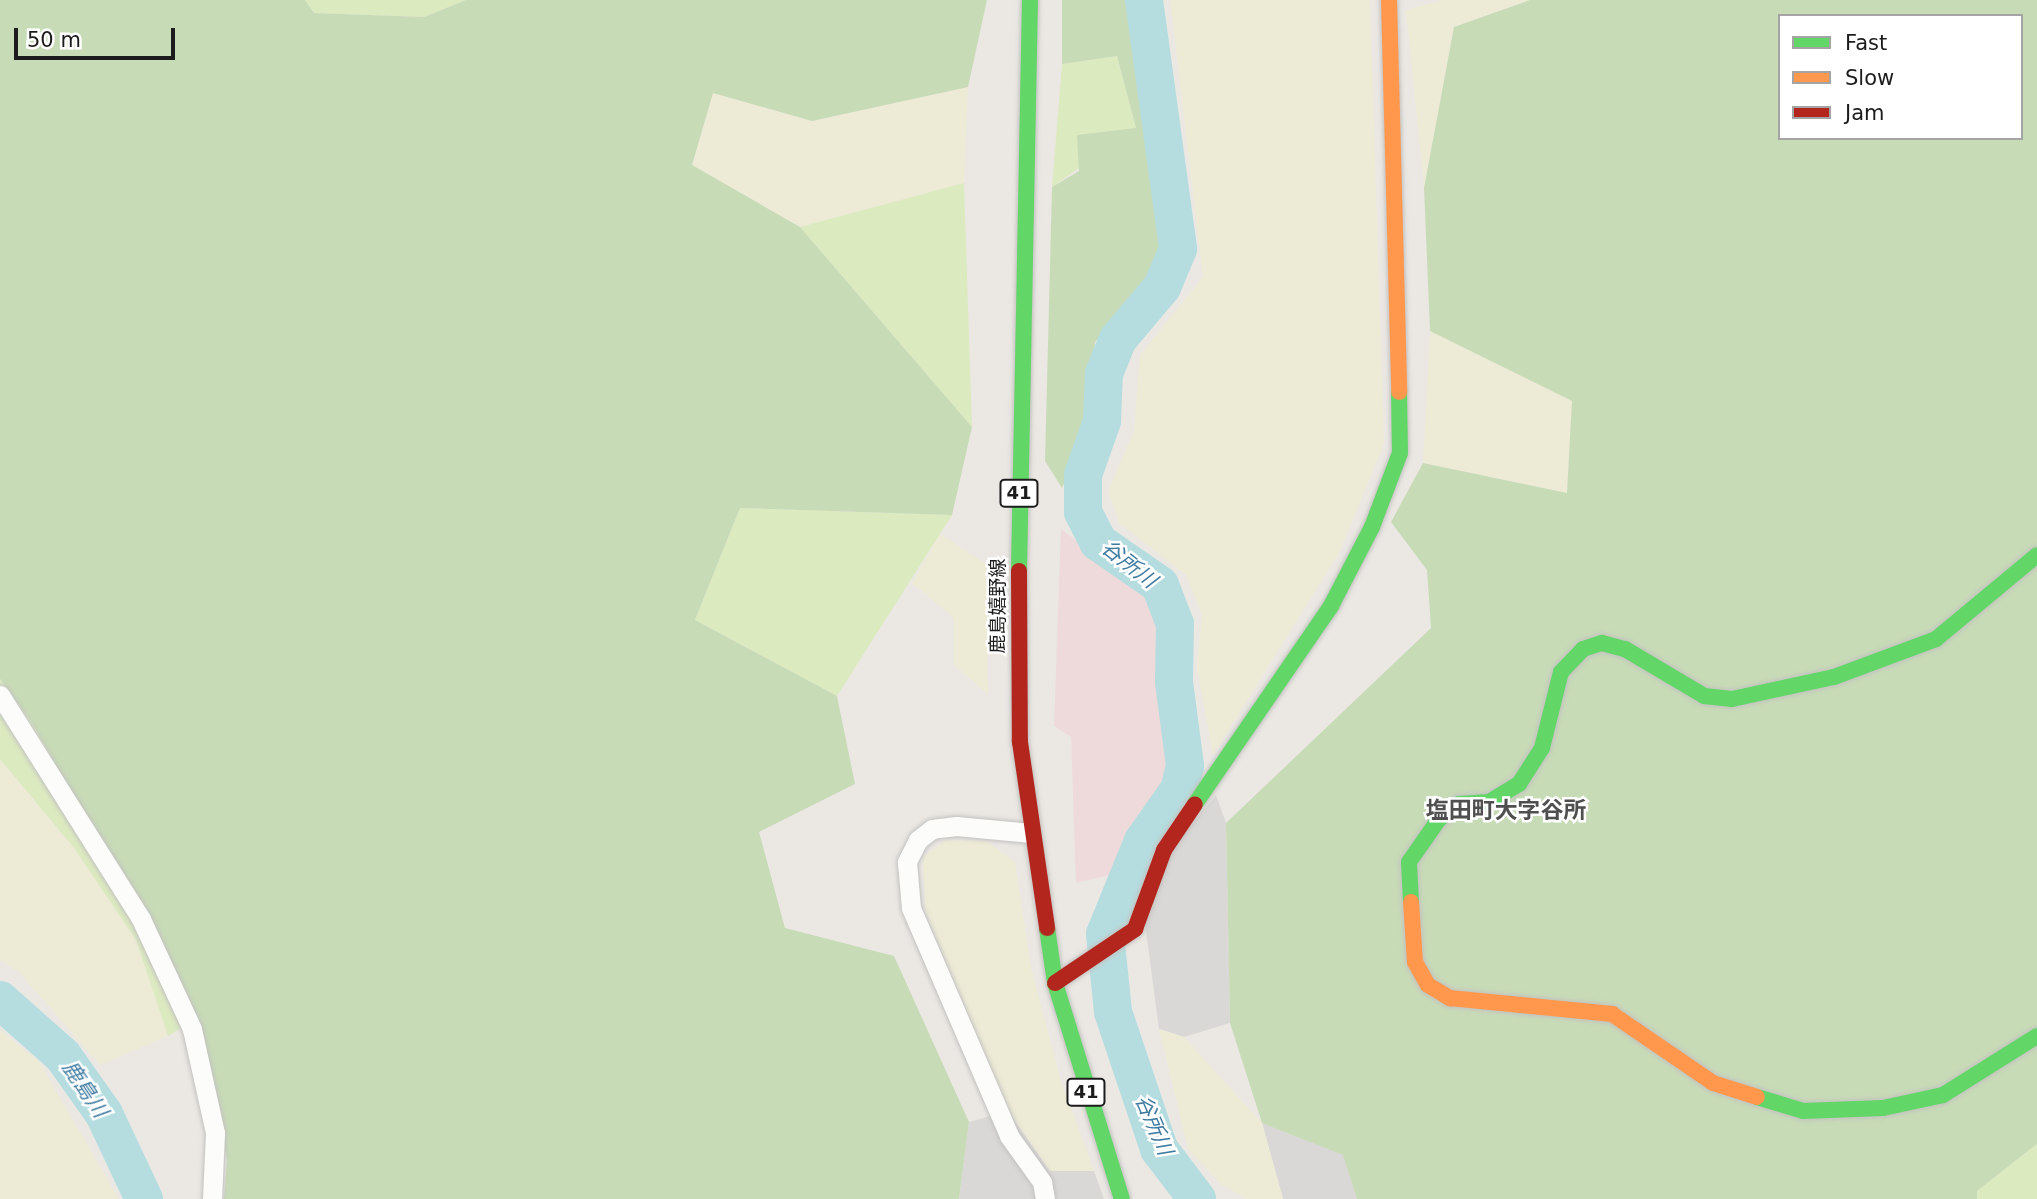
<!DOCTYPE html>
<meta charset="utf-8">
<style>
body{margin:0}
#map{position:relative;width:2037px;height:1199px;overflow:hidden;background:#ebe8e4;font-family:"DejaVu Sans","Noto Sans JP",sans-serif}
div>[style]{position:absolute}
.residential>*{inset:0;background:#dad8d6}
.commercial>*{inset:0;background:#eedada}
.farmland>*{inset:0;background:#edebd6}
.grass>*{inset:0;background:#dceac0}
.forest>*{inset:0;background:#c8dbb7}
.river>*{height:38px;margin:-19px;padding:0 19px;transform-origin:19px;border-radius:19px;background:#b5dde0}
.roads{filter:drop-shadow(0 0 2px #c3c2c0) drop-shadow(0 0 2px #c3c2c0)}
.street>*{height:19px;margin:-9.5px;padding:0 9.5px;transform-origin:9.5px;border-radius:9.5px;background:#fcfcfb}
.fast>*{height:16px;margin:-8px;padding:0 8px;transform-origin:8px;border-radius:8px;background:#63d668}
.slow>*{height:16px;margin:-8px;padding:0 8px;transform-origin:8px;border-radius:8px;background:#ff974d}
.jam>*{height:16px;margin:-8px;padding:0 8px;transform-origin:8px;border-radius:8px;background:#b3261e}
span{translate:-50% -50%;white-space:nowrap;text-align:center;line-height:1.15;-webkit-text-stroke:5px #fff;paint-order:stroke}
.shield-label span{padding:2px 5px;background:#fff;border:2px solid;border-radius:5px;-webkit-text-stroke-width:0}
.shield-label{font-size:18px;color:#1c1c1c;font-weight:700}
.street-label{font-size:19px;color:#1c1c1c}
.water-label{font-size:21px;color:#3f7ba0;font-style:italic}
.quarter-label{font-size:23px;color:#4f4f4f;font-weight:700}
.legend{position:absolute;left:1778px;top:14px;width:245px;height:126px;box-sizing:border-box;background:#fff;border:2px solid #a4a4a4;margin:0;padding:9px 12px;list-style:none;font-size:21px;color:#1c1c1c}
.legend li{display:flex;align-items:center;gap:14px;height:35px}
.legend b{width:35px;border:2px solid #a4a4a4}
.scale{position:absolute;left:14px;top:28px;width:161px;height:32px;box-sizing:border-box;border:4px solid #1c1c1c;border-top:0;padding-left:9px;font-size:21px;line-height:24px;white-space:nowrap;color:#1c1c1c;-webkit-text-stroke:5px #fff;paint-order:stroke}
</style>
<div id="map">
<div class="residential">
<div style="clip-path:polygon(1216px 795px,1226px 823px,1230px 1023px,1184px 1037px,1159px 1029px,1145px 924px,1169px 852px)"></div>
<div style="clip-path:polygon(1008px 1111px,1050px 1171px,1094px 1171px,1104px 1199px,959px 1199px,969px 1122px)"></div>
<div style="clip-path:polygon(1262px 1123px,1344px 1155px,1357px 1199px,1283px 1199px)"></div>
</div>
<div class="commercial">
<div style="clip-path:polygon(1061px 529px,1146px 593px,1164px 627px,1159px 689px,1176px 774px,1114px 874px,1076px 883px,1071px 737px,1054px 726px)"></div>
</div>
<div class="farmland">
<div style="clip-path:polygon(1170px 0,1370px 0,1384px 444px,1339px 553px,1213px 755px,1197px 668px,1202px 614px,1186px 575px,1119px 523px,1108px 491px,1134px 431px,1140px 355px,1203px 277px)"></div>
<div style="clip-path:polygon(1443px 0,1530px 0,1454px 27px,1424px 188px,1406px 10px)"></div>
<div style="clip-path:polygon(968px 87px,964px 183px,800px 227px,692px 165px,713px 93px,812px 121px)"></div>
<div style="clip-path:polygon(1430px 331px,1572px 401px,1567px 493px,1423px 463px)"></div>
<div style="clip-path:polygon(940px 534px,986px 564px,988px 694px,954px 665px,954px 618px,912px 583px)"></div>
<div style="clip-path:polygon(0 759px,74px 848px,136px 940px,168px 1036px,100px 1065px,19px 972px,0 960px)"></div>
<div style="clip-path:polygon(945px 840px,986px 841px,1015px 862px,1031px 968px,1061px 1081px,1094px 1171px,1050px 1171px,1008px 1111px,925px 911px,923px 857px)"></div>
<div style="clip-path:polygon(1159px 1029px,1184px 1037px,1262px 1123px,1283px 1199px,1246px 1199px,1221px 1184px,1188px 1149px)"></div>
<div style="clip-path:polygon(0 1030px,39px 1062px,119px 1199px,0 1199px)"></div>
</div>
<div class="grass">
<div style="clip-path:polygon(305px 0,466px 0,424px 17px,314px 13px)"></div>
<div style="clip-path:polygon(1117px 56px,1136px 128px,1052px 187px,1062px 64px)"></div>
<div style="clip-path:polygon(964px 183px,972px 427px,800px 227px)"></div>
<div style="clip-path:polygon(740px 508px,952px 515px,837px 696px,695px 620px)"></div>
<div style="clip-path:polygon(0 679px,31px 721px,198px 1018px,168px 1036px,136px 940px,74px 848px,0 759px)"></div>
<div style="clip-path:polygon(2037px 1144px,2037px 1199px,1977px 1199px,1977px 1191px)"></div>
</div>
<div class="forest">
<div style="clip-path:polygon(0 0,305px 0,314px 13px,424px 17px,466px 0,987px 0,968px 87px,812px 121px,713px 93px,692px 165px,800px 227px,972px 427px,952px 515px,740px 508px,695px 620px,837px 696px,855px 784px,759px 832px,785px 928px,894px 956px,969px 1122px,959px 1199px,224px 1199px,227px 1160px,198px 1017px,31px 721px,0 679px)"></div>
<div style="clip-path:polygon(1062px 0,1135px 0,1163px 242px,1150px 281px,1095px 342px,1091px 422px,1062px 488px,1045px 461px,1052px 187px,1079px 171px,1077px 135px,1136px 128px,1117px 56px,1062px 64px)"></div>
<div style="clip-path:polygon(evenodd,1530px 0,2037px 0,2037px 1144px,1977px 1191px,1977px 1199px,1357px 1199px,1343px 1155px,1262px 1123px,1230px 1023px,1226px 823px,1431px 628px,1427px 570px,1391px 522px,1423px 463px,1567px 493px,1572px 401px,1430px 331px,1424px 188px,1454px 27px,1530px 0,1780px 16px,2021px 16px,2021px 138px,1780px 138px,1780px 16px)"></div>
</div>
<div class="river">
<div style="left:1144px;top:0;width:251px;rotate:82.2deg"></div>
<div style="left:1178px;top:249px;width:41px;rotate:112.8deg"></div>
<div style="left:1162px;top:287px;width:68px;rotate:130.2deg"></div>
<div style="left:1118px;top:339px;width:37px;rotate:112deg"></div>
<div style="left:1104px;top:373px;width:48px;rotate:92.4deg"></div>
<div style="left:1102px;top:421px;width:57px;rotate:109.4deg"></div>
<div style="left:1083px;top:475px;width:37px;rotate:90deg"></div>
<div style="left:1083px;top:512px;width:34px;rotate:63deg"></div>
<div style="left:1098px;top:542px;width:75px;rotate:34.7deg"></div>
<div style="left:1160px;top:585px;width:42px;rotate:69deg"></div>
<div style="left:1175px;top:624px;width:58px;rotate:91deg"></div>
<div style="left:1174px;top:682px;width:85px;rotate:82.5deg"></div>
<div style="left:1185px;top:766px;width:25px;rotate:104deg"></div>
<div style="left:1179px;top:790px;width:62px;rotate:125.2deg"></div>
<div style="left:1143px;top:841px;width:100px;rotate:112.2deg"></div>
<div style="left:1105px;top:934px;width:78px;rotate:84.1deg"></div>
<div style="left:1113px;top:1012px;width:145px;rotate:71.4deg"></div>
<div style="left:1159px;top:1149px;width:63px;rotate:52.8deg"></div>
<div style="left:0;top:1000px;width:84px;rotate:41.6deg"></div>
<div style="left:63px;top:1056px;width:71px;rotate:54.7deg"></div>
<div style="left:104px;top:1114px;width:94px;rotate:64.8deg"></div>
</div>
<div class="roads">
<div class="street">
<div style="left:0;top:695px;width:265px;rotate:57.8deg"></div>
<div style="left:141px;top:919px;width:121px;rotate:65.1deg"></div>
<div style="left:192px;top:1029px;width:107px;rotate:77.5deg"></div>
<div style="left:215px;top:1133px;width:66px;rotate:92.6deg"></div>
<div style="left:1031px;top:833px;width:75px;rotate:-174.7deg"></div>
<div style="left:956px;top:826px;width:24px;rotate:173deg"></div>
<div style="left:932px;top:829px;width:18px;rotate:142deg"></div>
<div style="left:918px;top:840px;width:25px;rotate:117deg"></div>
<div style="left:907px;top:862px;width:46px;rotate:85deg"></div>
<div style="left:911px;top:908px;width:248px;rotate:66.7deg"></div>
<div style="left:1009px;top:1136px;width:57px;rotate:54.3deg"></div>
<div style="left:1042px;top:1182px;width:17px;rotate:80deg"></div>
</div>
<div class="fast">
<div style="left:1019px;top:571px;width:571px;rotate:-88.9deg"></div>
<div style="left:1195px;top:804px;width:240px;rotate:-55.5deg"></div>
<div style="left:1331px;top:606px;width:89px;rotate:-62.6deg"></div>
<div style="left:1372px;top:527px;width:79px;rotate:-69.3deg"></div>
<div style="left:1400px;top:453px;width:61px;rotate:-90.9deg"></div>
<div style="left:1411px;top:902px;width:40px;rotate:-92.9deg"></div>
<div style="left:1409px;top:862px;width:52px;rotate:-55.1deg"></div>
<div style="left:1439px;top:819px;width:25px;rotate:-37deg"></div>
<div style="left:1459px;top:804px;width:30px;rotate:-4deg"></div>
<div style="left:1489px;top:802px;width:35px;rotate:-31deg"></div>
<div style="left:1519px;top:784px;width:43px;rotate:-57.4deg"></div>
<div style="left:1542px;top:748px;width:78px;rotate:-76deg"></div>
<div style="left:1561px;top:672px;width:32px;rotate:-46deg"></div>
<div style="left:1583px;top:649px;width:20px;rotate:-18deg"></div>
<div style="left:1602px;top:643px;width:24px;rotate:15deg"></div>
<div style="left:1625px;top:649px;width:92px;rotate:30.7deg"></div>
<div style="left:1704px;top:696px;width:28px;rotate:6deg"></div>
<div style="left:1732px;top:699px;width:104px;rotate:-12.2deg"></div>
<div style="left:1834px;top:677px;width:109px;rotate:-20.4deg"></div>
<div style="left:1936px;top:639px;width:131px;rotate:-39.7deg"></div>
<div style="left:1047px;top:928px;width:56px;rotate:81.7deg"></div>
<div style="left:1055px;top:983px;width:226px;rotate:72.8deg"></div>
<div style="left:1757px;top:1097px;width:48px;rotate:16.9deg"></div>
<div style="left:1803px;top:1111px;width:80px;rotate:-2.1deg"></div>
<div style="left:1883px;top:1108px;width:61px;rotate:-12.2deg"></div>
<div style="left:1943px;top:1095px;width:111px;rotate:-32.1deg"></div>
</div>
<div class="slow">
<div style="left:1389px;top:0;width:392px;rotate:88.5deg"></div>
<div style="left:1411px;top:902px;width:60px;rotate:86.2deg"></div>
<div style="left:1415px;top:962px;width:26px;rotate:61deg"></div>
<div style="left:1428px;top:985px;width:26px;rotate:31deg"></div>
<div style="left:1450px;top:998px;width:163px;rotate:5.6deg"></div>
<div style="left:1612px;top:1014px;width:122px;rotate:34.3deg"></div>
<div style="left:1713px;top:1083px;width:46px;rotate:17.7deg"></div>
</div>
<div class="jam">
<div style="left:1019px;top:571px;width:171px;rotate:89.7deg"></div>
<div style="left:1020px;top:742px;width:188px;rotate:81.7deg"></div>
<div style="left:1055px;top:983px;width:97px;rotate:-34deg"></div>
<div style="left:1135px;top:929px;width:84px;rotate:-69.8deg"></div>
<div style="left:1164px;top:850px;width:55px;rotate:-56deg"></div>
</div>
</div>
<div class="shield-label">
<span style="left:1019px;top:493px">41</span>
<span style="left:1086px;top:1092px">41</span>
</div>
<div class="street-label">
<span style="left:998px;top:606px;rotate:-90deg">鹿島嬉野線</span>
</div>
<div class="water-label">
<span style="left:1129px;top:564px;rotate:38deg">谷所川</span>
<span style="left:85px;top:1089px;rotate:56deg">鹿島川</span>
<span style="left:1154px;top:1125px;rotate:67deg">谷所川</span>
</div>
<div class="quarter-label">
<span style="left:1506px;top:810px">塩田町大字谷所</span>
</div>
<ul class="legend">
<li><b style="height:9px;background:#63d668"></b>Fast</li>
<li><b style="height:9px;background:#ff974d"></b>Slow</li>
<li><b style="height:9px;background:#b3261e"></b>Jam</li>
</ul>
<div class="scale">50 m</div>
</div>
